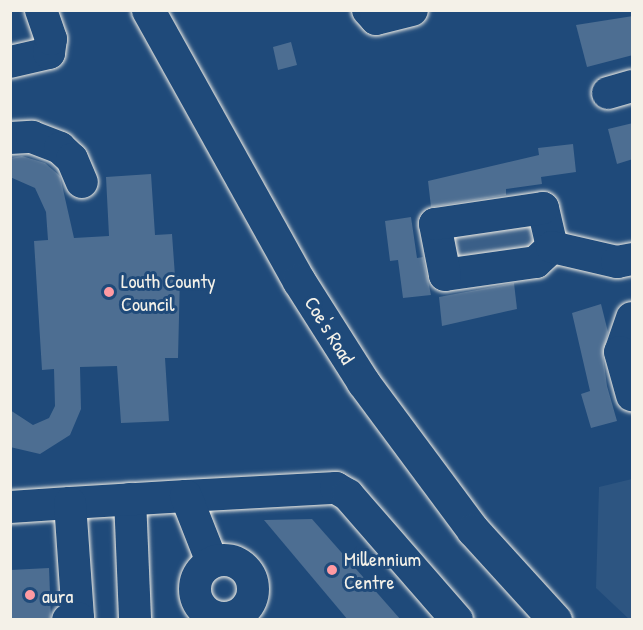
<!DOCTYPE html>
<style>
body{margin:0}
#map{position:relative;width:643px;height:630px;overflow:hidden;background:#1f4a7a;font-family:"Patrick Hand",sans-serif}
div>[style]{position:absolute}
.built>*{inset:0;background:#2d5581}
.green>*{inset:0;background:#3a5f88}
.building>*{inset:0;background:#4d6e92}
.roads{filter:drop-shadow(0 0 2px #f4f1e8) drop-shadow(0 0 2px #f4f1e8)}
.minor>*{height:32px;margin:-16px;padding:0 16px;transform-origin:16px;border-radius:16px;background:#1f4a7a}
.minor>.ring{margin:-16px;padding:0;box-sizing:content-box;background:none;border:32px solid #1f4a7a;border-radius:50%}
.major>*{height:33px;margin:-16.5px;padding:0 16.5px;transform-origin:16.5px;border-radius:16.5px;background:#1f4a7a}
.dots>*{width:16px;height:16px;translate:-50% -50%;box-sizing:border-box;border:3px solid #1f4a7a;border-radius:50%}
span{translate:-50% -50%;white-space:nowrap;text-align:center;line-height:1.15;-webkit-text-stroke:6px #1f4a7a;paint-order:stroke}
.poi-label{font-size:20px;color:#f4f1e8}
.left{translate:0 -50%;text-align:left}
.street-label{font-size:20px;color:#f4f1e8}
.frame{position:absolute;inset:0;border:12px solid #f4f1e8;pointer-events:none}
</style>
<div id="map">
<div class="built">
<div style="clip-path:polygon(632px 479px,632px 619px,630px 620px,596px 588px,599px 487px)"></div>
</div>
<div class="green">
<div style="clip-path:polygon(528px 224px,536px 250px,460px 264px,450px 249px,451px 236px)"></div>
</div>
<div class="building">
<div style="clip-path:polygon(633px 16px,633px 55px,587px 67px,576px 25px)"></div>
<div style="clip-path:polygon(291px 42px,297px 65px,278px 70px,273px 47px)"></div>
<div style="clip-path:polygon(633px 123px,633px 159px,617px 164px,608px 129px)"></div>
<div style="clip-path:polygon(573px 144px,576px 172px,541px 177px,542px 184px,506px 189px,506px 195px,431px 207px,428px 181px,539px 155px,538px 148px)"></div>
<div style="clip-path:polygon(22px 156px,45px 163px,60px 176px,74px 238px,109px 236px,106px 177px,151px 174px,155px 235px,172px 234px,175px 276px,180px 276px,178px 358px,165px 358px,169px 421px,121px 423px,117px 366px,80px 367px,81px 409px,70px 435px,40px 454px,10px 447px,10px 410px,33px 425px,49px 418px,55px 406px,54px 369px,42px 370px,34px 241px,48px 240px,46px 212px,35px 188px,10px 177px,10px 158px)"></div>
<div style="clip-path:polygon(411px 217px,417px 258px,423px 257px,431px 295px,403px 298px,398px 260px,390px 261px,385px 221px)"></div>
<div style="clip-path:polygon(514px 283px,517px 309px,442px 326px,439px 297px)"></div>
<div style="clip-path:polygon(601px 304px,608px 332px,603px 356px,607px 386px,617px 421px,591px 428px,581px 394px,590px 391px,572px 313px)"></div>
<div style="clip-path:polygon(312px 519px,401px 620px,348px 620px,264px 520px)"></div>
<div style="clip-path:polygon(49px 568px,51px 620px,10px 620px,10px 570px)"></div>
</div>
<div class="roads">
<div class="minor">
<div style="left:368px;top:10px;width:12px;rotate:48deg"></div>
<div style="left:376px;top:19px;width:37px;rotate:-14deg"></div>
<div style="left:10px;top:62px;width:40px;rotate:-13deg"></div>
<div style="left:49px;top:53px;width:14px;rotate:-82deg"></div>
<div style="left:51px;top:39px;width:31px;rotate:-109deg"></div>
<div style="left:608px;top:93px;width:25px;rotate:-16deg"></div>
<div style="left:10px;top:138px;width:22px;rotate:-3deg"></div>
<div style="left:32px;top:137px;width:30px;rotate:21deg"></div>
<div style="left:60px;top:148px;width:16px;rotate:43deg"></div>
<div style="left:72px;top:159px;width:25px;rotate:67deg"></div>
<div style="left:543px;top:208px;width:40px;rotate:77deg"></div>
<div style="left:552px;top:247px;width:22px;rotate:137deg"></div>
<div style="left:536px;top:262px;width:92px;rotate:171.9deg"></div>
<div style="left:445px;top:275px;width:52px;rotate:-101.1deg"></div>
<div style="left:435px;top:224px;width:109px;rotate:-8.4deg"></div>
<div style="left:552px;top:247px;width:67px;rotate:13deg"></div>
<div style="left:617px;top:262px;width:15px;rotate:-11deg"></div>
<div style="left:632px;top:318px;width:36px;rotate:109deg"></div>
<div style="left:620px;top:352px;width:45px;rotate:74.4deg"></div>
<div style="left:186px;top:496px;width:150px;rotate:-3.1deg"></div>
<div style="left:336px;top:488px;width:14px;rotate:30deg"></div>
<div style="left:348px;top:495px;width:166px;rotate:48.9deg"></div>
<div style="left:130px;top:499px;width:121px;rotate:87.6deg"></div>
<div style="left:70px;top:503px;width:116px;rotate:-3.5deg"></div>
<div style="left:186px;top:496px;width:71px;rotate:68.5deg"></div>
<div style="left:10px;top:507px;width:60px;rotate:-3.8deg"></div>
<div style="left:70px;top:503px;width:115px;rotate:86deg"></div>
<div style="left:78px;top:618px;width:10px;rotate:169deg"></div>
<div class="ring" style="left:195px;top:560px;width:26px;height:26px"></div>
</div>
<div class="major">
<div style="left:148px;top:10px;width:310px;rotate:60.9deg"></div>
<div style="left:299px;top:281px;width:120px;rotate:57.6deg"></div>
<div style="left:363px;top:382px;width:184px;rotate:53.4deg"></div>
<div style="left:473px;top:530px;width:122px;rotate:47.7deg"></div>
</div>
</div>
<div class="dots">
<div style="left:109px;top:292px;background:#ff9aa2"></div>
<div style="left:332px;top:570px;background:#ff9aa2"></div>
<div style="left:30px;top:595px;background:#ff9aa2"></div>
</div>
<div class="poi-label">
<span class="left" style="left:121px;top:292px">Louth County<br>Council</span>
<span class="left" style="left:344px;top:570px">Millennium<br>Centre</span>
<span class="left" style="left:42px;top:595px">aura</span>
</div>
<div class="street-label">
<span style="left:330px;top:330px;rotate:58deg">Coe's Road</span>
</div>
<div class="frame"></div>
</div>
